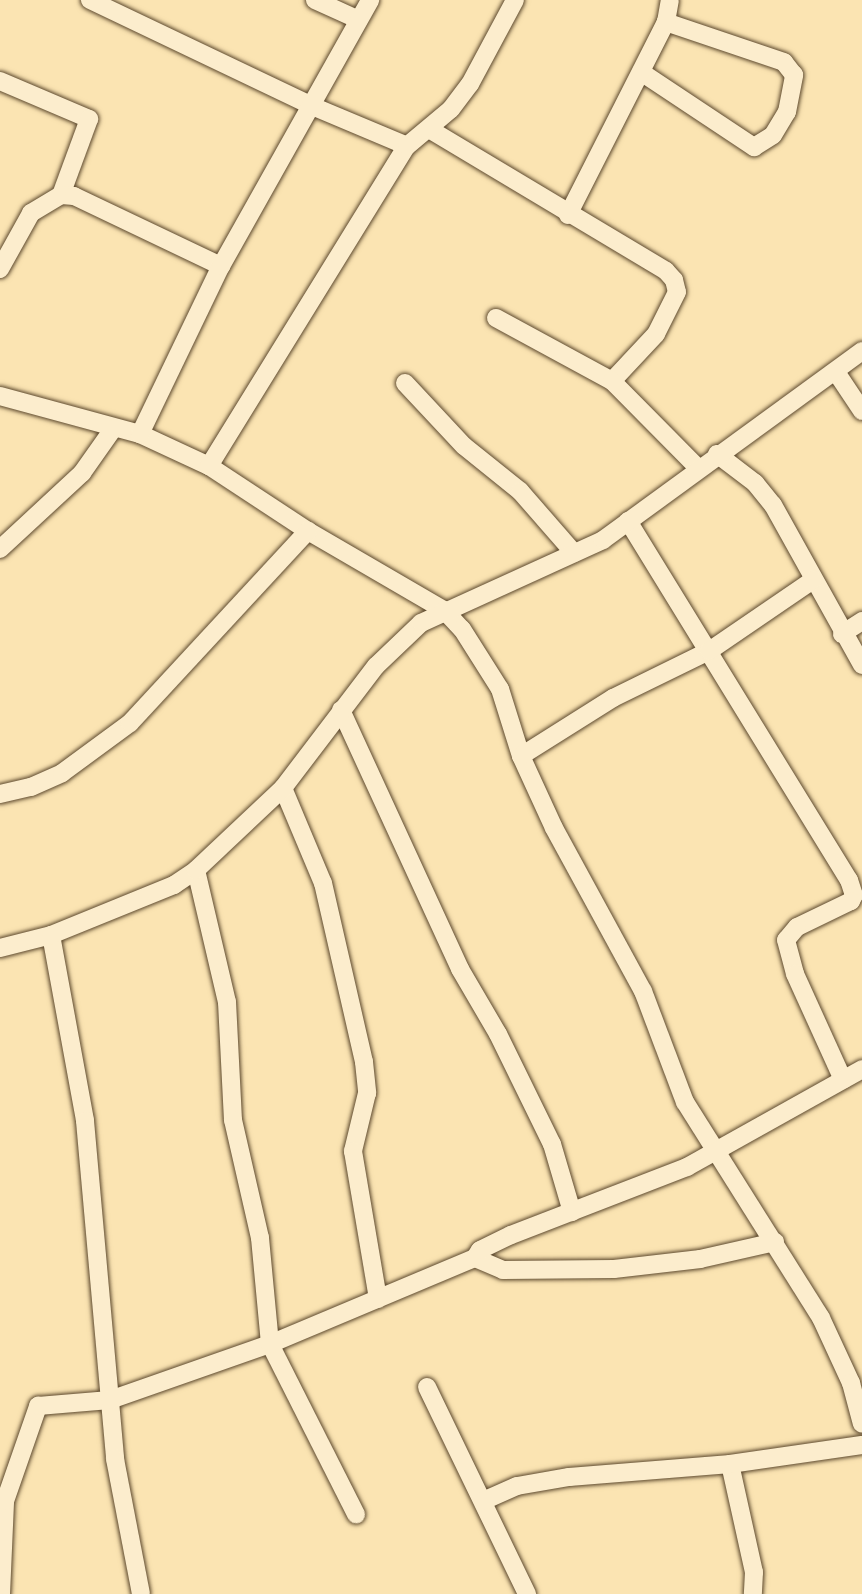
<!DOCTYPE html>
<style>
body{margin:0}
#map{position:relative;width:862px;height:1594px;overflow:hidden;background:#fbe4b2;font-family:Cardo,serif}
div>[style]{position:absolute}
.roads{filter:drop-shadow(0 0 2px #5c482d) drop-shadow(0 0 2px #5c482d)}
.minor>*{height:18px;margin:-9px;padding:0 9px;transform-origin:9px;border-radius:9px;background:#fcedcd}
span{translate:-50% -50%;white-space:nowrap;text-align:center;line-height:1.15;-webkit-text-stroke:5px #fcedcd;paint-order:stroke}
</style>
<div id="map">
<div class="roads">
<div class="minor">
<div style="left:90px;top:0;width:246px;rotate:25.5deg"></div>
<div style="left:312px;top:106px;width:103px;rotate:22.8deg"></div>
<div style="left:315px;top:0;width:48px;rotate:24.4deg"></div>
<div style="left:641px;top:72px;width:136px;rotate:33.6deg"></div>
<div style="left:754px;top:147px;width:22px;rotate:-32deg"></div>
<div style="left:773px;top:135px;width:27px;rotate:-59deg"></div>
<div style="left:787px;top:112px;width:38px;rotate:-79deg"></div>
<div style="left:794px;top:75px;width:16px;rotate:-128deg"></div>
<div style="left:784px;top:62px;width:125px;rotate:-161.3deg"></div>
<div style="left:0;top:81px;width:97px;rotate:23.1deg"></div>
<div style="left:89px;top:119px;width:81px;rotate:110.2deg"></div>
<div style="left:429px;top:129px;width:276px;rotate:30.9deg"></div>
<div style="left:666px;top:271px;width:12px;rotate:48deg"></div>
<div style="left:674px;top:280px;width:12px;rotate:76deg"></div>
<div style="left:677px;top:292px;width:47px;rotate:116.6deg"></div>
<div style="left:656px;top:334px;width:64px;rotate:133.1deg"></div>
<div style="left:568px;top:215px;width:216px;rotate:-63.1deg"></div>
<div style="left:666px;top:22px;width:22px;rotate:-80deg"></div>
<div style="left:0;top:269px;width:64px;rotate:-61deg"></div>
<div style="left:31px;top:213px;width:35px;rotate:-31deg"></div>
<div style="left:61px;top:195px;width:13px;rotate:4deg"></div>
<div style="left:74px;top:196px;width:163px;rotate:25.5deg"></div>
<div style="left:496px;top:318px;width:132px;rotate:28.5deg"></div>
<div style="left:612px;top:381px;width:122px;rotate:45.3deg"></div>
<div style="left:836px;top:372px;width:47px;rotate:56.3deg"></div>
<div style="left:405px;top:383px;width:86px;rotate:46.9deg"></div>
<div style="left:464px;top:446px;width:72px;rotate:38.8deg"></div>
<div style="left:520px;top:491px;width:82px;rotate:48.9deg"></div>
<div style="left:0;top:396px;width:145px;rotate:15.2deg"></div>
<div style="left:140px;top:434px;width:76px;rotate:24.9deg"></div>
<div style="left:209px;top:466px;width:118px;rotate:33.3deg"></div>
<div style="left:308px;top:531px;width:157px;rotate:30.2deg"></div>
<div style="left:444px;top:610px;width:26px;rotate:47deg"></div>
<div style="left:462px;top:629px;width:71px;rotate:57.7deg"></div>
<div style="left:500px;top:689px;width:70px;rotate:72.6deg"></div>
<div style="left:521px;top:756px;width:79px;rotate:65.4deg"></div>
<div style="left:554px;top:828px;width:186px;rotate:61.4deg"></div>
<div style="left:643px;top:991px;width:119px;rotate:69.3deg"></div>
<div style="left:685px;top:1102px;width:255px;rotate:57.8deg"></div>
<div style="left:821px;top:1318px;width:72px;rotate:65.2deg"></div>
<div style="left:851px;top:1383px;width:42px;rotate:75deg"></div>
<div style="left:140px;top:434px;width:187px;rotate:-64.3deg"></div>
<div style="left:221px;top:266px;width:305px;rotate:-60.7deg"></div>
<div style="left:717px;top:454px;width:48px;rotate:37.3deg"></div>
<div style="left:755px;top:483px;width:28px;rotate:51deg"></div>
<div style="left:773px;top:505px;width:183px;rotate:60.9deg"></div>
<div style="left:209px;top:466px;width:376px;rotate:-58.3deg"></div>
<div style="left:407px;top:146px;width:57px;rotate:-40.1deg"></div>
<div style="left:451px;top:109px;width:31px;rotate:-53deg"></div>
<div style="left:470px;top:84px;width:95px;rotate:-61.8deg"></div>
<div style="left:628px;top:521px;width:422px;rotate:58.4deg"></div>
<div style="left:849px;top:880px;width:16px;rotate:72deg"></div>
<div style="left:854px;top:895px;width:7px;rotate:117deg"></div>
<div style="left:851px;top:901px;width:60px;rotate:154.3deg"></div>
<div style="left:797px;top:927px;width:17px;rotate:130deg"></div>
<div style="left:786px;top:940px;width:35px;rotate:75deg"></div>
<div style="left:795px;top:974px;width:116px;rotate:65.6deg"></div>
<div style="left:0;top:549px;width:112px;rotate:-42.8deg"></div>
<div style="left:82px;top:473px;width:54px;rotate:-54.8deg"></div>
<div style="left:842px;top:634px;width:24px;rotate:-33deg"></div>
<div style="left:341px;top:710px;width:285px;rotate:65.3deg"></div>
<div style="left:460px;top:969px;width:75px;rotate:59.7deg"></div>
<div style="left:498px;top:1034px;width:123px;rotate:63.9deg"></div>
<div style="left:552px;top:1144px;width:71px;rotate:73.6deg"></div>
<div style="left:521px;top:756px;width:109px;rotate:-32.2deg"></div>
<div style="left:613px;top:698px;width:107px;rotate:-26.1deg"></div>
<div style="left:709px;top:651px;width:126px;rotate:-34.3deg"></div>
<div style="left:283px;top:788px;width:103px;rotate:67.2deg"></div>
<div style="left:323px;top:883px;width:184px;rotate:77.1deg"></div>
<div style="left:364px;top:1062px;width:31px;rotate:84deg"></div>
<div style="left:367px;top:1093px;width:60px;rotate:103.6deg"></div>
<div style="left:353px;top:1151px;width:150px;rotate:80.4deg"></div>
<div style="left:0;top:794px;width:32px;rotate:-13deg"></div>
<div style="left:31px;top:787px;width:34px;rotate:-24deg"></div>
<div style="left:62px;top:773px;width:84px;rotate:-36.3deg"></div>
<div style="left:130px;top:723px;width:262px;rotate:-47.2deg"></div>
<div style="left:196px;top:870px;width:136px;rotate:76.8deg"></div>
<div style="left:227px;top:1002px;width:118px;rotate:87.1deg"></div>
<div style="left:233px;top:1120px;width:121px;rotate:77.1deg"></div>
<div style="left:260px;top:1238px;width:106px;rotate:84.6deg"></div>
<div style="left:270px;top:1344px;width:191px;rotate:63.2deg"></div>
<div style="left:51px;top:935px;width:189px;rotate:79.6deg"></div>
<div style="left:85px;top:1121px;width:339px;rotate:84.9deg"></div>
<div style="left:115px;top:1459px;width:137px;rotate:79.1deg"></div>
<div style="left:0;top:948px;width:53px;rotate:-14.3deg"></div>
<div style="left:51px;top:935px;width:133px;rotate:-22.1deg"></div>
<div style="left:174px;top:885px;width:27px;rotate:-34deg"></div>
<div style="left:196px;top:870px;width:120px;rotate:-43.3deg"></div>
<div style="left:283px;top:788px;width:153px;rotate:-52.7deg"></div>
<div style="left:376px;top:666px;width:62px;rotate:-43.7deg"></div>
<div style="left:421px;top:623px;width:200px;rotate:-24.5deg"></div>
<div style="left:603px;top:540px;width:321px;rotate:-36.1deg"></div>
<div style="left:475px;top:1258px;width:30px;rotate:23deg"></div>
<div style="left:503px;top:1270px;width:111px;rotate:-0.5deg"></div>
<div style="left:614px;top:1269px;width:87px;rotate:-6.6deg"></div>
<div style="left:700px;top:1259px;width:77px;rotate:-12.8deg"></div>
<div style="left:427px;top:1387px;width:230px;rotate:64.2deg"></div>
<div style="left:730px;top:1464px;width:111px;rotate:77.5deg"></div>
<div style="left:754px;top:1572px;width:22px;rotate:93deg"></div>
<div style="left:483px;top:1501px;width:37px;rotate:-24deg"></div>
<div style="left:517px;top:1486px;width:53px;rotate:-9.8deg"></div>
<div style="left:569px;top:1477px;width:162px;rotate:-4.6deg"></div>
<div style="left:730px;top:1464px;width:133px;rotate:-8.2deg"></div>
<div style="left:1px;top:1594px;width:93px;rotate:-87.5deg"></div>
<div style="left:5px;top:1501px;width:101px;rotate:-70.8deg"></div>
<div style="left:38px;top:1406px;width:72px;rotate:-4.8deg"></div>
<div style="left:110px;top:1400px;width:170px;rotate:-19.3deg"></div>
<div style="left:270px;top:1344px;width:222px;rotate:-22.8deg"></div>
<div style="left:475px;top:1258px;width:9px;rotate:-58deg"></div>
<div style="left:480px;top:1250px;width:34px;rotate:-26deg"></div>
<div style="left:511px;top:1235px;width:189px;rotate:-21.1deg"></div>
<div style="left:687px;top:1167px;width:201px;rotate:-29.2deg"></div>
</div>
</div>
</div>
